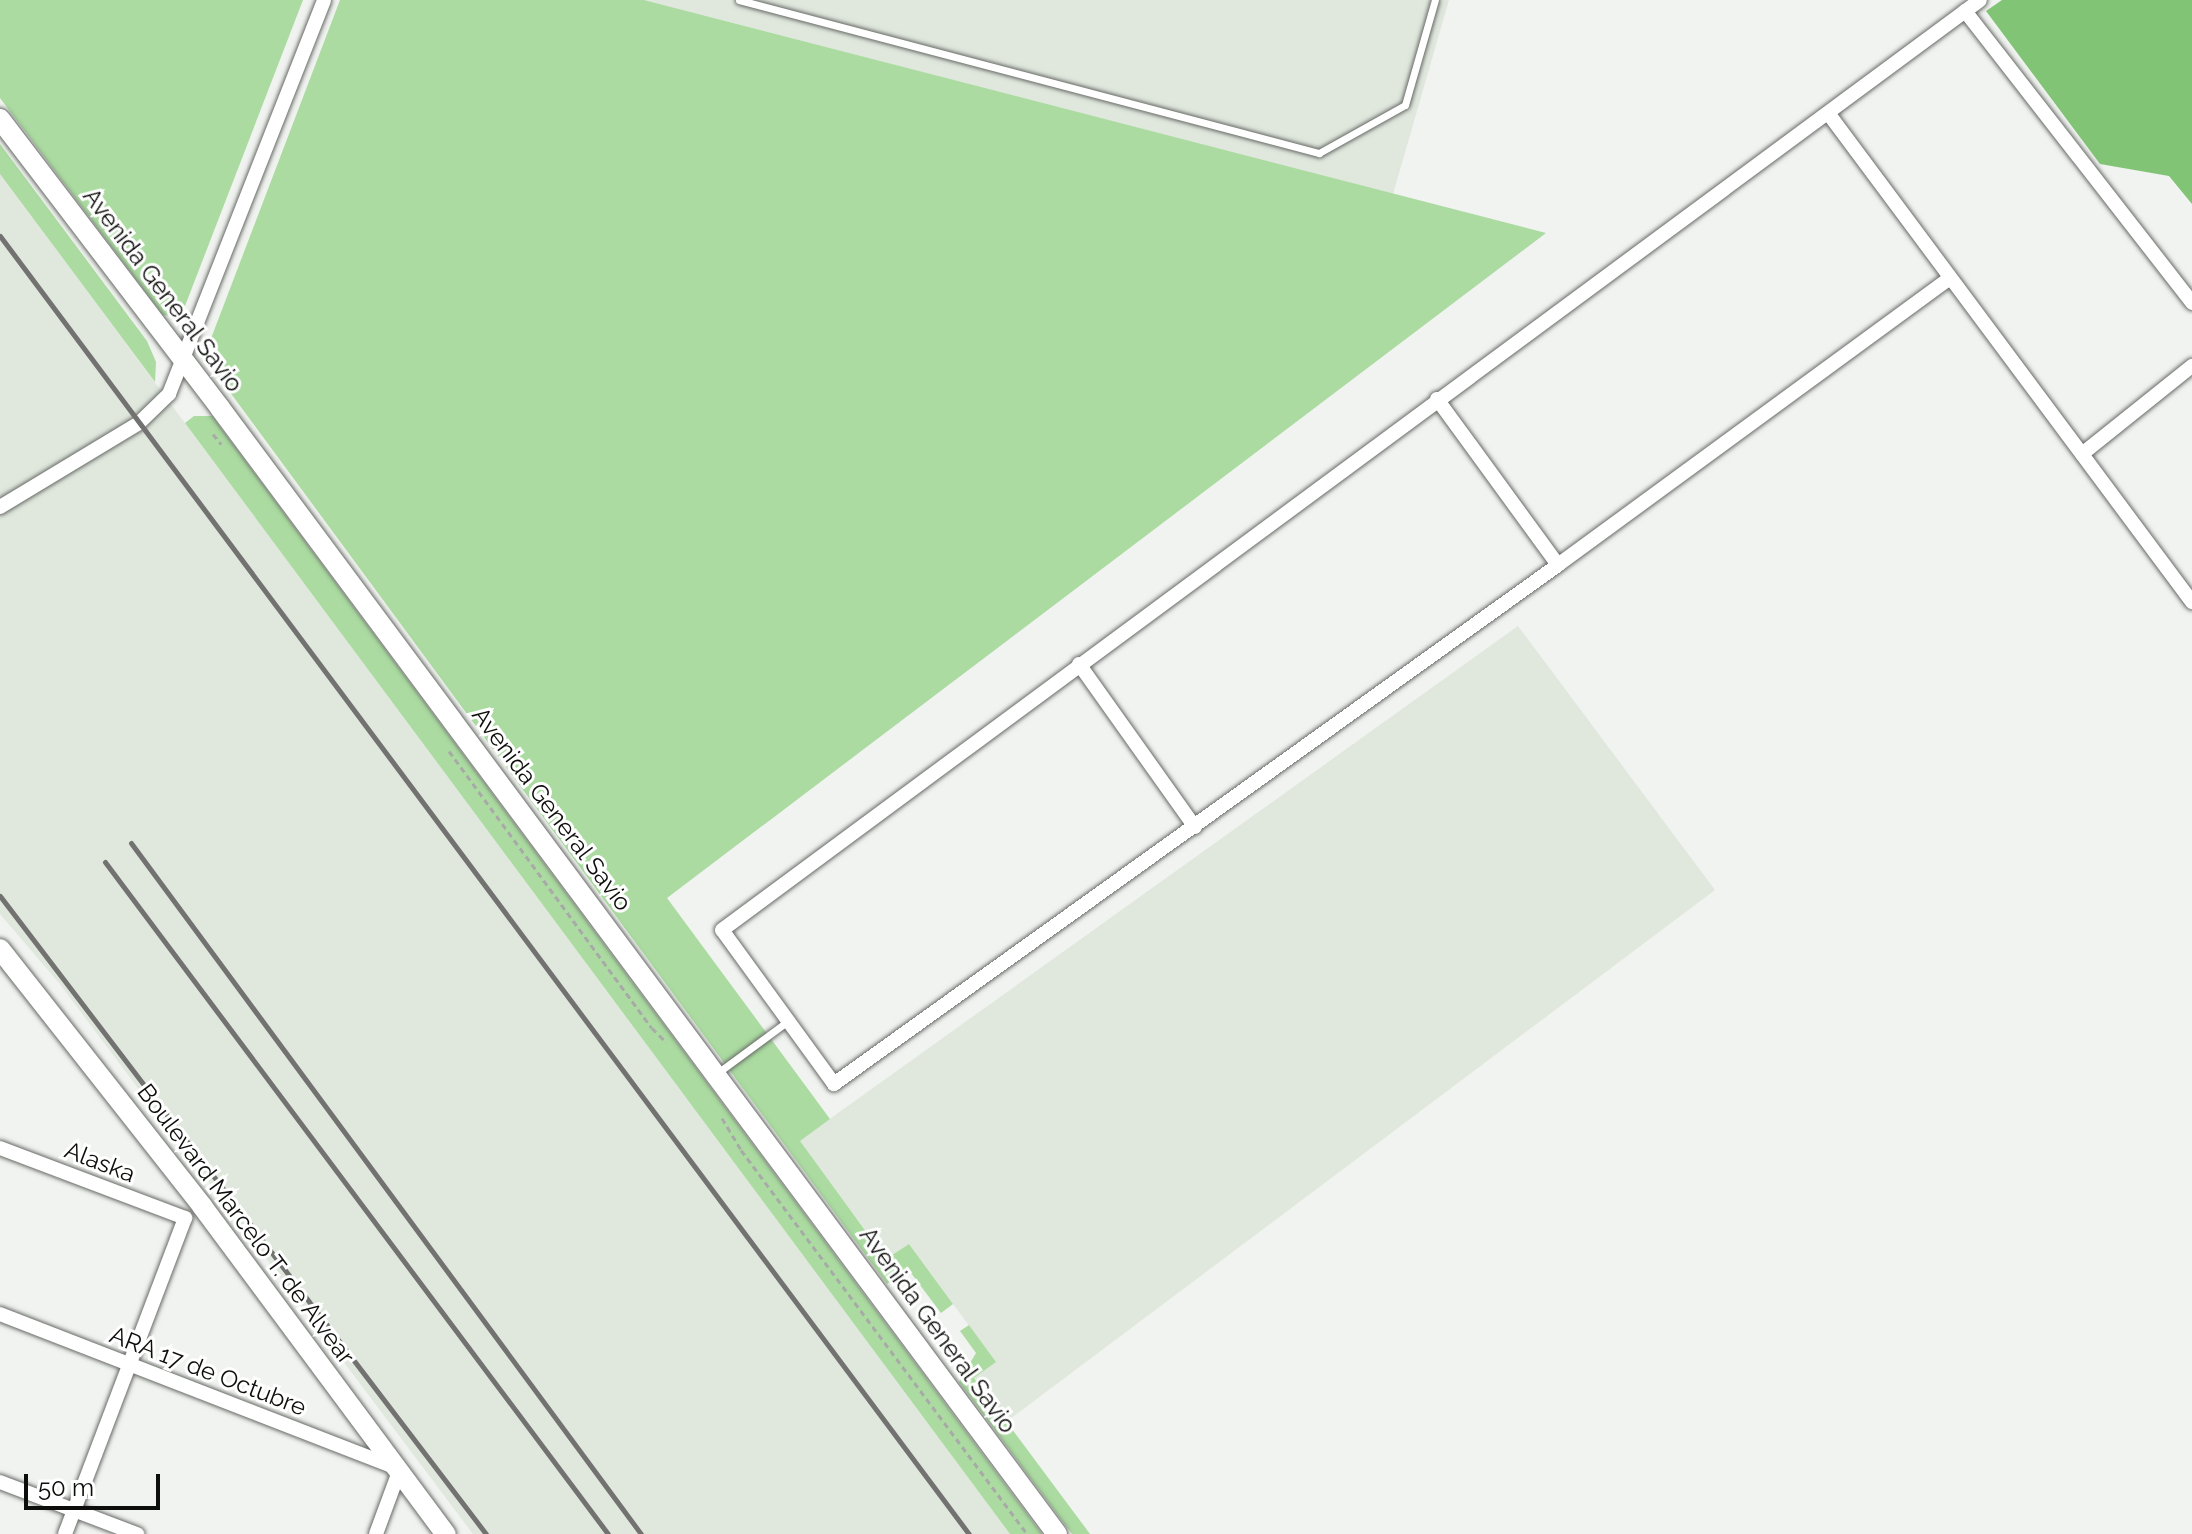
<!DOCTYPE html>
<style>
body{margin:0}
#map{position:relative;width:2192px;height:1534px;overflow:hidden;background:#f0f3ef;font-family:Raleway,sans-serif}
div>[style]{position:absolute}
.built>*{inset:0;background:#e0e8de}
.green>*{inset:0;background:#abdba1}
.forest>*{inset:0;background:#82c475}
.path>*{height:3px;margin-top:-1.5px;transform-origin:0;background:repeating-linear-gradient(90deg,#a8aaa7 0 6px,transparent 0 10px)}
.roads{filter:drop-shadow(0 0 2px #676a66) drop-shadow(0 0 2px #676a66)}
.lane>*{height:7px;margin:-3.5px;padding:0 3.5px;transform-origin:3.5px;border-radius:3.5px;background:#fff}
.street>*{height:14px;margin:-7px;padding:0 7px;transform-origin:7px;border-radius:7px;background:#fff}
.secondary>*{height:20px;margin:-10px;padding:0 10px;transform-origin:10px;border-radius:10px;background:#fff}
.rail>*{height:5px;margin:-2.5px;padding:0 2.5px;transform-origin:2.5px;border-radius:2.5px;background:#727371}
span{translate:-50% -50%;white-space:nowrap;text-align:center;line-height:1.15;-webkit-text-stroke:6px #fff;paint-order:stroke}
.street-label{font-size:24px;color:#0d0d0c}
.scale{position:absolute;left:24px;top:1474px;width:136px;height:36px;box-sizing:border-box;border:4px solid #0d0d0c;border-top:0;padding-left:10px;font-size:24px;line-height:28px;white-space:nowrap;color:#0d0d0c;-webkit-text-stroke:6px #fff;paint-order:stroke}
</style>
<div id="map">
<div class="built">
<div style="clip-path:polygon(644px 0,1449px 0,1393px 194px)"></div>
<div style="clip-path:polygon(0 174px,1010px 1534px,473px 1534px,59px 983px,0 914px)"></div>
<div style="clip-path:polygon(1518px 626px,1715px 890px,1006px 1422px,974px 1377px,995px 1361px,909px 1244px,887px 1259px,799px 1141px)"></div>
</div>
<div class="green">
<div style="clip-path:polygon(0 0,303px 0,185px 306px,171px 316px,163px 315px,0 98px)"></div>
<div style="clip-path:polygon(340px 0,644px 0,1546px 233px,667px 898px,830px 1119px,800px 1141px,886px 1259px,909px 1244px,953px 1304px,941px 1313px,908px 1269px,887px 1284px,207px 361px,207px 349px)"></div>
<div style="clip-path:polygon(0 144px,147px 341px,156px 362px,155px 382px,0 174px)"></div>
<div style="clip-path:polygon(194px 416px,212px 416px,1042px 1534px,1010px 1534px,185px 423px)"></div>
<div style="clip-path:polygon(969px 1325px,996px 1362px,974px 1378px,1090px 1534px,1072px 1534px,959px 1382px,976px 1353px,960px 1331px)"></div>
</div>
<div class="forest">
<div style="clip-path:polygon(2002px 0,2192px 0,2192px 204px,2169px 176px,2100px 164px,1986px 11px)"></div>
</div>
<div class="path">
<div style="left:213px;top:434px;width:13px;rotate:51deg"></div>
<div style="left:449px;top:751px;width:343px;rotate:53.8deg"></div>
<div style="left:652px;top:1028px;width:20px;rotate:45deg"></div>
<div style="left:722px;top:1118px;width:37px;rotate:59deg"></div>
<div style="left:741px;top:1150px;width:479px;rotate:53.3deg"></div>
</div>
<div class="roads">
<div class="lane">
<div style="left:739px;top:0;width:600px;rotate:14.78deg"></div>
<div style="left:1319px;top:153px;width:98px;rotate:-29.2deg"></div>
<div style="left:1405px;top:105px;width:109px;rotate:-74.1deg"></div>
<div style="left:716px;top:1074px;width:89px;rotate:-36.4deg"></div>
</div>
<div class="street">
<div style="left:1965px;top:11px;width:370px;rotate:52.1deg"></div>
<div style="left:1828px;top:113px;width:610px;rotate:53.34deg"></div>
<div style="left:1950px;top:278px;width:486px;rotate:143.8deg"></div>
<div style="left:1558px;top:565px;width:891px;rotate:144.37deg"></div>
<div style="left:834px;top:1084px;width:190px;rotate:-126deg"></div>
<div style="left:722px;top:930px;width:1564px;rotate:-36.47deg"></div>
<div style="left:1437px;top:399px;width:205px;rotate:53.9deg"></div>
<div style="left:2082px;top:454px;width:141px;rotate:-38.7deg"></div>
<div style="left:0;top:507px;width:162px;rotate:-31.1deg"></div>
<div style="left:139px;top:423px;width:42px;rotate:-44deg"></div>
<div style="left:169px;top:394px;width:423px;rotate:-68.5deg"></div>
<div style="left:1079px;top:664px;width:200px;rotate:54.6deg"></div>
<div style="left:0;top:1148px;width:198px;rotate:20.7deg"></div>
<div style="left:0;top:1314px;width:429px;rotate:21.2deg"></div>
<div style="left:400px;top:1469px;width:69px;rotate:110.3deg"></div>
<div style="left:0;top:1482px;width:147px;rotate:20.8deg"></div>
<div style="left:65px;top:1534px;width:338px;rotate:-69.2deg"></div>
</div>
<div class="secondary">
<div style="left:0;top:119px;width:363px;rotate:52.7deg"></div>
<div style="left:220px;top:408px;width:1403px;rotate:53.38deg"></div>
<div style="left:0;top:949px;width:327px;rotate:51.8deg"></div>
<div style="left:202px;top:1206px;width:409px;rotate:53.4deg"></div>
</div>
</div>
<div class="rail">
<div style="left:0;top:236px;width:1620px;rotate:53.26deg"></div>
<div style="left:131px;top:843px;width:859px;rotate:53.57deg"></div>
<div style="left:105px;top:862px;width:839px;rotate:53.18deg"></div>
<div style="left:0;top:896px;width:802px;rotate:52.7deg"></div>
</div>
<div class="street-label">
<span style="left:163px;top:290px;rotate:53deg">Avenida General Savio</span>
<span style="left:552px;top:809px;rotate:53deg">Avenida General Savio</span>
<span style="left:100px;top:1162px;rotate:21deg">Alaska</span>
<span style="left:246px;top:1224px;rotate:53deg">Boulevard Marcelo T. de Alvear</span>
<span style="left:938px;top:1330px;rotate:54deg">Avenida General Savio</span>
<span style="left:208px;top:1371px;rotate:21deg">ARA 17 de Octubre</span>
</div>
<div class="scale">50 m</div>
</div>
